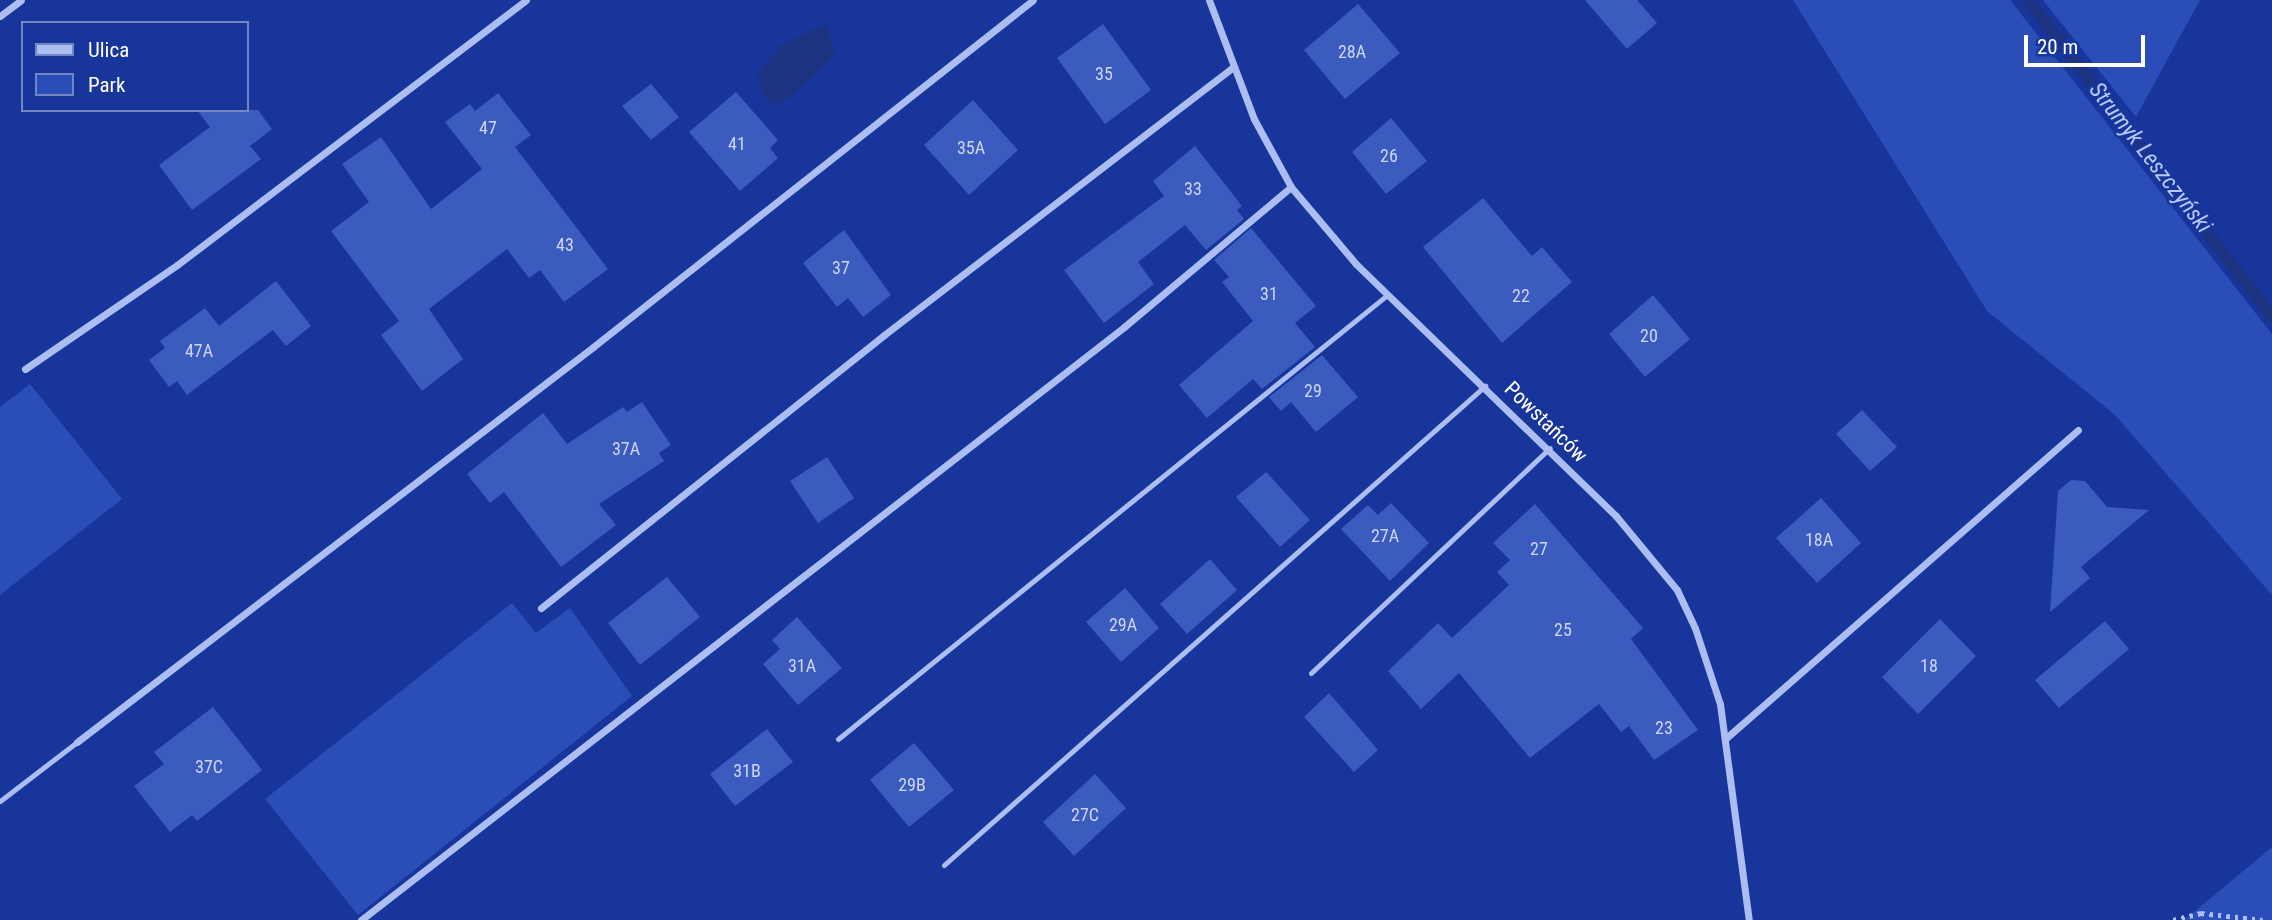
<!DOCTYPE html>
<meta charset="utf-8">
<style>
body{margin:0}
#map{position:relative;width:2272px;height:920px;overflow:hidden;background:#17359a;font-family:"Roboto Condensed",sans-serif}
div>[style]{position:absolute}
.green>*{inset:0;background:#2a4db7}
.water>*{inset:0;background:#1d3381}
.stream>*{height:12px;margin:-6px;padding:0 6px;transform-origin:6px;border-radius:6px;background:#1d3381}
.building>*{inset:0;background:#3b5bbf}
.path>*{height:4.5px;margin-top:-2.25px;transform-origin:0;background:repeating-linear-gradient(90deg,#acbdf2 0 3.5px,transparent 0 8.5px)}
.lane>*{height:5px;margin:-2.5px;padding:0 2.5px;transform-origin:2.5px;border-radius:2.5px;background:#acbdf2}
.street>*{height:7px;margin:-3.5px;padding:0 3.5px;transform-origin:3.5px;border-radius:3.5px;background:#acbdf2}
span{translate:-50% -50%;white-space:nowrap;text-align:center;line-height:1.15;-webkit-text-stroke:5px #17359a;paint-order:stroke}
.number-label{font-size:18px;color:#ced6ef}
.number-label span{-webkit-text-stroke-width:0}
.street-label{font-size:21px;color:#fff}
.water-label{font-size:23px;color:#b8c8f8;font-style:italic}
.legend{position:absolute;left:21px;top:21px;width:228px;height:91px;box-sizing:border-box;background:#17359a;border:2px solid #7486c2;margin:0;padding:9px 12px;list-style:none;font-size:21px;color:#fff}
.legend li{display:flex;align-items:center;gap:14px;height:35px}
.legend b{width:35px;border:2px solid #7486c2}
.scale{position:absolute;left:2024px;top:35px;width:121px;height:32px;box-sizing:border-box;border:4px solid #fff;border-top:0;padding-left:9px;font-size:21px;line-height:24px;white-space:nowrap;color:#fff;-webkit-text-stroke:5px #17359a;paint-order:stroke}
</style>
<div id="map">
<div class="green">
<div style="clip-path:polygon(1793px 0,2010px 0,2272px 334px,2272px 595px,2115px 415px,1987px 311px)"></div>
<div style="clip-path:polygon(2043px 0,2200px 0,2136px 117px)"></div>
<div style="clip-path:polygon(30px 384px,122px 499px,0 595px,0 407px)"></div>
<div style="clip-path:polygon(512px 603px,536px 633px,570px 608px,632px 696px,358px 915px,265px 799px)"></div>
<div style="clip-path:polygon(2272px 847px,2272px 920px,2184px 920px)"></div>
</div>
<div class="water">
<div style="clip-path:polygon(826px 24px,835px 55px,787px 100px,771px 106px,762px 92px,758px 73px,781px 45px)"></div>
</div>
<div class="stream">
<div style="left:2028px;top:0;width:400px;rotate:52.4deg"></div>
</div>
<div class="building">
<div style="clip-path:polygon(1585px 0,1637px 0,1657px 23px,1627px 49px)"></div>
<div style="clip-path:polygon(1358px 4px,1400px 53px,1345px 99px,1304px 50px)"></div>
<div style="clip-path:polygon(1103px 24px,1151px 90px,1105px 124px,1057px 58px)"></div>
<div style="clip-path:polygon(651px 84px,679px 117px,651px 140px,622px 106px)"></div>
<div style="clip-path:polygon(736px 92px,778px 140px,770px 148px,778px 158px,740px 191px,689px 132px)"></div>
<div style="clip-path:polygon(498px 93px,531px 135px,515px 147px,608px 269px,564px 302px,540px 270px,529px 278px,507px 249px,429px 309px,463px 359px,422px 391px,381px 335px,399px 321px,331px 231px,369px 202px,342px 164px,381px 137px,431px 209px,482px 169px,445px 122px,470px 104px,475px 111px)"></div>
<div style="clip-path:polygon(973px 100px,1018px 150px,969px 195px,924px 145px)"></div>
<div style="clip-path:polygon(197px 110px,258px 110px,272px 129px,250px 146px,261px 159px,192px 210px,159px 165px,210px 127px)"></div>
<div style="clip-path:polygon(1391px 118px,1427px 161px,1386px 194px,1352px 152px)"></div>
<div style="clip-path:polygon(1195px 146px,1242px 206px,1237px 210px,1244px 219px,1206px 250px,1185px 225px,1138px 262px,1154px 284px,1104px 323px,1064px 270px,1164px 196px,1153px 181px)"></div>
<div style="clip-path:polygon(1483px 198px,1532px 256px,1542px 247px,1572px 282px,1502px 343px,1423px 247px)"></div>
<div style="clip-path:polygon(1251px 228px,1316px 306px,1295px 323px,1315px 347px,1262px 389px,1253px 379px,1207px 418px,1179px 385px,1253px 321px,1222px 282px,1229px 277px,1214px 260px)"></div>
<div style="clip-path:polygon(844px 230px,891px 295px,863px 317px,848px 298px,837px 307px,803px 263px)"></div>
<div style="clip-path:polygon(276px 281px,311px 326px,286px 346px,273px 330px,187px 395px,177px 381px,169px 387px,149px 360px,165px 348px,160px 341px,205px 308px,219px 326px)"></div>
<div style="clip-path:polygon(1653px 295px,1690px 339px,1645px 377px,1609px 334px)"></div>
<div style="clip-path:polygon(1322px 355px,1358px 397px,1316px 432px,1291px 402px,1281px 411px,1269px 397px)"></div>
<div style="clip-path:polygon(642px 402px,671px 445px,659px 453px,664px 461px,599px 504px,616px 525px,561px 567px,504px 492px,490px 503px,467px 474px,543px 413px,567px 444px,623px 407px,627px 412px)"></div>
<div style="clip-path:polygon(1862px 410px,1897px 447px,1870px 471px,1836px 434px)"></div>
<div style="clip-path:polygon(827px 457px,854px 498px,818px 523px,790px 481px)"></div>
<div style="clip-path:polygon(1266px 472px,1310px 520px,1280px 547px,1236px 497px)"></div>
<div style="clip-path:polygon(2071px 480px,2085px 481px,2107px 507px,2149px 510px,2081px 567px,2090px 578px,2050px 612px,2058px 491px)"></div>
<div style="clip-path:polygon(1821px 498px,1861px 543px,1817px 583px,1776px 538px)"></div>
<div style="clip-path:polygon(1391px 503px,1429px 543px,1390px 581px,1341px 529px,1368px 505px,1378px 515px)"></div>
<div style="clip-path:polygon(1535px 504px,1643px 628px,1631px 639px,1698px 730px,1654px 760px,1629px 726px,1621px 732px,1599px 704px,1530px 758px,1459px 673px,1421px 709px,1388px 671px,1438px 623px,1452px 638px,1509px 585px,1497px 572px,1510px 560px,1493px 543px)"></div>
<div style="clip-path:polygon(1210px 559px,1237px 590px,1187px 634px,1160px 604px)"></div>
<div style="clip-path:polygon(667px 577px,700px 617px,640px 665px,608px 623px)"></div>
<div style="clip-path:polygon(1125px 588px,1159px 628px,1121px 662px,1086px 622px)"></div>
<div style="clip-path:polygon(797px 617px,842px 668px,798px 705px,763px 664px,780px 649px,772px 640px)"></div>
<div style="clip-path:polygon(1940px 619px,1976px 656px,1918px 714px,1882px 677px)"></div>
<div style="clip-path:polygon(2105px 621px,2129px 649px,2059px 708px,2035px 680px)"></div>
<div style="clip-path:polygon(1329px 693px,1378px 750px,1354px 772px,1304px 717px)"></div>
<div style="clip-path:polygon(213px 707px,262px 770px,197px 821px,192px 815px,170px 832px,134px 786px,164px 764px,154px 752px)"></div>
<div style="clip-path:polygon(767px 729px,793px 762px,735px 806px,710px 774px)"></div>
<div style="clip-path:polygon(914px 743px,954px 790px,909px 827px,870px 780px)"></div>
<div style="clip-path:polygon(1095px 774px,1126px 808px,1074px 856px,1043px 822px)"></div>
</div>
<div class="path">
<div style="left:2173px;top:920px;width:29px;rotate:-14deg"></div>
<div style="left:2201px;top:913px;width:62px;rotate:6.4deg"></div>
</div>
<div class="lane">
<div style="left:1311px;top:673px;width:328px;rotate:-43.3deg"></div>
<div style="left:838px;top:739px;width:706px;rotate:-38.96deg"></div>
<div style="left:0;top:801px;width:97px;rotate:-37.5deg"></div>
<div style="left:944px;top:865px;width:723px;rotate:-41.52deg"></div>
</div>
<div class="street">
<div style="left:1209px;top:0;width:127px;rotate:69.3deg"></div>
<div style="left:1254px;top:119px;width:77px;rotate:61.4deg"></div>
<div style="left:1291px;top:187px;width:101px;rotate:49.8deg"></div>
<div style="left:1356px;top:264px;width:362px;rotate:44.1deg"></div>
<div style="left:1616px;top:516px;width:96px;rotate:50.5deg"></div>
<div style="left:1677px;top:590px;width:42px;rotate:64.7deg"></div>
<div style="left:1695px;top:628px;width:80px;rotate:71.8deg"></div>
<div style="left:1720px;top:704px;width:218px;rotate:82.4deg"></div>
<div style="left:0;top:16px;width:26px;rotate:-37deg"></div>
<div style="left:25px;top:369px;width:184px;rotate:-34.4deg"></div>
<div style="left:177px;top:265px;width:438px;rotate:-37.2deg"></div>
<div style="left:541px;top:608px;width:438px;rotate:-38.5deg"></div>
<div style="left:884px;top:335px;width:439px;rotate:-37.5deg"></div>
<div style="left:1725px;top:739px;width:469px;rotate:-41.2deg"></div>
<div style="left:77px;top:742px;width:650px;rotate:-37.43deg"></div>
<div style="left:593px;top:347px;width:560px;rotate:-38.26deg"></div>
<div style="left:361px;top:920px;width:966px;rotate:-37.85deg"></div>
<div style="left:1124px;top:327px;width:218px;rotate:-40deg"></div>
</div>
<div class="number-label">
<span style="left:1352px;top:52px">28A</span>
<span style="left:1104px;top:74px">35</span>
<span style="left:488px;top:128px">47</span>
<span style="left:737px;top:144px">41</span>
<span style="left:971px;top:148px">35A</span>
<span style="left:1389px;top:156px">26</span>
<span style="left:1193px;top:189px">33</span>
<span style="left:565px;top:245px">43</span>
<span style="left:841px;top:268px">37</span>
<span style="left:1269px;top:294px">31</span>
<span style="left:1521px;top:296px">22</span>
<span style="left:1649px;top:336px">20</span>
<span style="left:199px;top:351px">47A</span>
<span style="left:1313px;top:391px">29</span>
<span style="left:626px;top:449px">37A</span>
<span style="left:1385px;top:536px">27A</span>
<span style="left:1819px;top:540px">18A</span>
<span style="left:1539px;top:549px">27</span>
<span style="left:1123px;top:625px">29A</span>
<span style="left:1563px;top:630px">25</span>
<span style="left:802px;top:666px">31A</span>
<span style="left:1929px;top:666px">18</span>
<span style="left:1664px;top:728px">23</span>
<span style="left:209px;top:767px">37C</span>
<span style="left:747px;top:771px">31B</span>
<span style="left:912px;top:785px">29B</span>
<span style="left:1085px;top:815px">27C</span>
</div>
<div class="street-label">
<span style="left:1546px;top:422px;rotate:44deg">Powstańców</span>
</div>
<div class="water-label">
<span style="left:2150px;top:158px;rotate:52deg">Strumyk Leszczyński</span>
</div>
<ul class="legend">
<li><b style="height:9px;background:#acbdf2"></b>Ulica</li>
<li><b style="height:19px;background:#2a4db7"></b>Park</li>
</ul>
<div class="scale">20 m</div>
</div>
